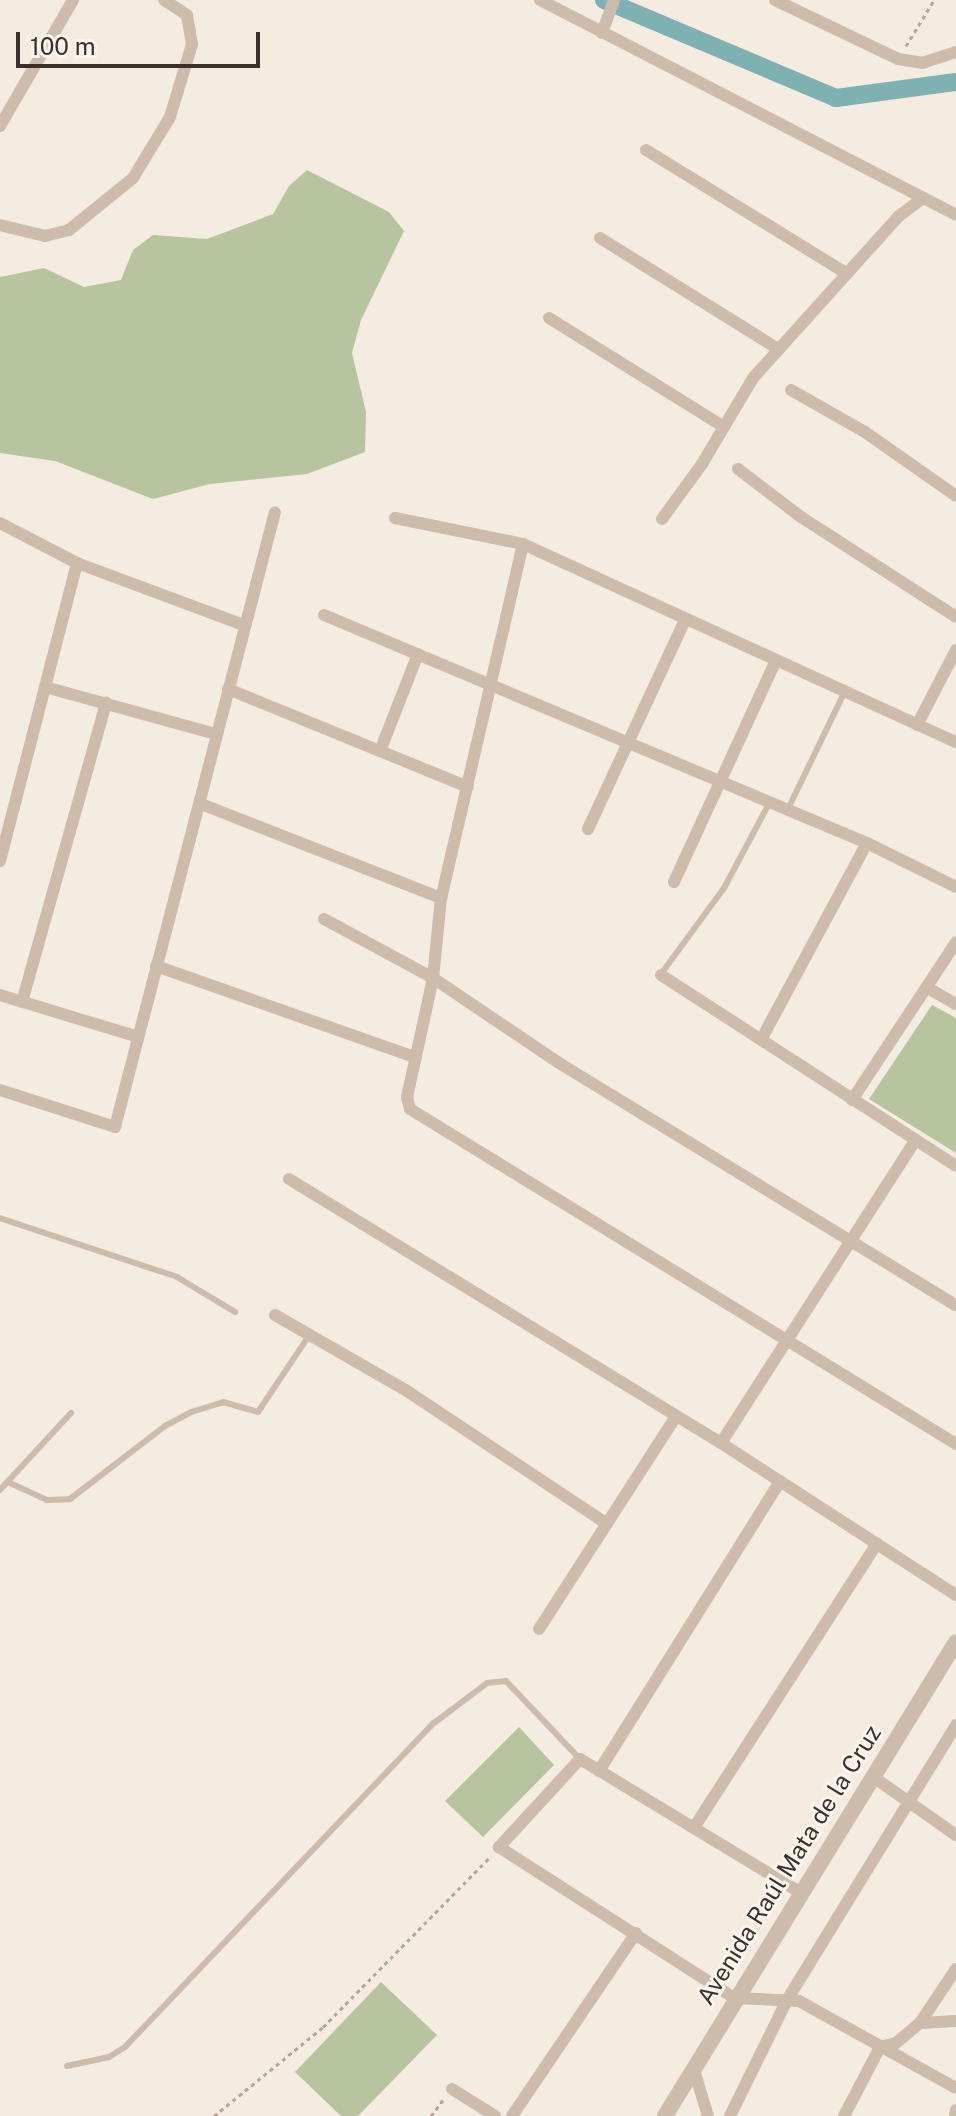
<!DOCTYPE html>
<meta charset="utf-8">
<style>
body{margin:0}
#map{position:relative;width:956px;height:2116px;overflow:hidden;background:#f4ebe1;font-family:"Public Sans",sans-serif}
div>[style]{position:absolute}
.green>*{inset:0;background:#b8c4a0}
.canal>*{height:18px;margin:-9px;padding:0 9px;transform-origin:9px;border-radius:9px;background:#7fb0b2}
.path>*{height:3px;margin-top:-1.5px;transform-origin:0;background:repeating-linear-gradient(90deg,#b9a596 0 4px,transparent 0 8px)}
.service>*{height:6px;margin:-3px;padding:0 3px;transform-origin:3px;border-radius:3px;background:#cdbbac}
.minor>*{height:12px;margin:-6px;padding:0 6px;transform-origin:6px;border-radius:6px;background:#cdbbac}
.tertiary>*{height:16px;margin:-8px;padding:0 8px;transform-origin:8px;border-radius:8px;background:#cdbbac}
span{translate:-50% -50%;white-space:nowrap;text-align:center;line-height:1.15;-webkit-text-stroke:6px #fbf5ee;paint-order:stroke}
.street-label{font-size:24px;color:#3b302b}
.scale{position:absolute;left:16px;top:32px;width:244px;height:36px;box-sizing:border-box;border:4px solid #3b302b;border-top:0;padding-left:10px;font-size:24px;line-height:28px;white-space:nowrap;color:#3b302b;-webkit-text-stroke:6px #fbf5ee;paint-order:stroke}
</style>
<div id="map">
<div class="green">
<div style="clip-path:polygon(307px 170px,389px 212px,404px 231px,361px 320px,352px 353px,366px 412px,365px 452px,307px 474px,210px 484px,153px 499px,55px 461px,0 453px,0 277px,44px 268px,84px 287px,121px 280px,133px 250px,153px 235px,207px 239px,273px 214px,289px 186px)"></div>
<div style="clip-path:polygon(932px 1005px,956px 1018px,956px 1153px,869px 1099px)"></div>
<div style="clip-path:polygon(519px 1727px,554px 1765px,483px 1837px,445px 1801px)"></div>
<div style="clip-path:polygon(381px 1982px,437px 2035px,358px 2116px,341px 2116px,295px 2072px)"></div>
</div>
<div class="canal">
<div style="left:604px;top:0;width:252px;rotate:22.9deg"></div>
<div style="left:836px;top:98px;width:121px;rotate:-7.6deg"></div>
</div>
<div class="path">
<div style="left:906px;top:46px;width:54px;rotate:-58.7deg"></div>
<div style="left:214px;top:2116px;width:141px;rotate:-39.2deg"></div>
<div style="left:323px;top:2027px;width:240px;rotate:-45.5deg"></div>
<div style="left:431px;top:2116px;width:20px;rotate:-53deg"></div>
</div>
<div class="service">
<div style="left:788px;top:809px;width:129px;rotate:-64.2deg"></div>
<div style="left:661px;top:974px;width:107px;rotate:-53.8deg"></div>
<div style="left:724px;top:888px;width:98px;rotate:-61.9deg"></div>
<div style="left:0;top:1218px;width:187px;rotate:18.4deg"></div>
<div style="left:177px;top:1277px;width:68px;rotate:31.1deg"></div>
<div style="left:10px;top:1483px;width:41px;rotate:24.7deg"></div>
<div style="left:47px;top:1500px;width:23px;rotate:-2deg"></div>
<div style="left:70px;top:1499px;width:120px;rotate:-37.5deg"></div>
<div style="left:165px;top:1426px;width:30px;rotate:-28deg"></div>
<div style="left:191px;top:1412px;width:34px;rotate:-17deg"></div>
<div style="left:223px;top:1402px;width:36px;rotate:16deg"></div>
<div style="left:258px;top:1412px;width:94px;rotate:-56.3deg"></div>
<div style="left:0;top:1490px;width:105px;rotate:-47.3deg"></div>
<div style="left:67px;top:2066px;width:43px;rotate:-12.1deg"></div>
<div style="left:109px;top:2057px;width:19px;rotate:-32deg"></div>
<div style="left:125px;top:2047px;width:448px;rotate:-46.4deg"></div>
<div style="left:434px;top:1723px;width:66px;rotate:-37deg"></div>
<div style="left:487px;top:1683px;width:19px;rotate:-6deg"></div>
<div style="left:506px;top:1681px;width:108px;rotate:46.5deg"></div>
</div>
<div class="minor">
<div style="left:540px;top:0;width:468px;rotate:27.3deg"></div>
<div style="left:775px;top:0;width:136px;rotate:25.6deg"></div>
<div style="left:898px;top:59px;width:24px;rotate:9deg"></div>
<div style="left:922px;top:63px;width:36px;rotate:-18deg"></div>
<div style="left:602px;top:33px;width:35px;rotate:-70deg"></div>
<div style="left:0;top:126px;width:146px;rotate:-59.9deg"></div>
<div style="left:646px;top:150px;width:235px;rotate:31.6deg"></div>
<div style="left:0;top:225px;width:46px;rotate:13.7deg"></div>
<div style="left:45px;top:236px;width:25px;rotate:-14deg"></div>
<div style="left:69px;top:230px;width:82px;rotate:-39.1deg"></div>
<div style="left:133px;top:178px;width:71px;rotate:-58.8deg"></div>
<div style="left:170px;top:117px;width:76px;rotate:-73.2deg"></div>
<div style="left:192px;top:44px;width:29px;rotate:-100deg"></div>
<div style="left:187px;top:15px;width:27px;rotate:-147deg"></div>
<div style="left:600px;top:238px;width:210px;rotate:31.9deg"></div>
<div style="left:549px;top:318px;width:206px;rotate:31.9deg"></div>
<div style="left:791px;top:390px;width:85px;rotate:29.6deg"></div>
<div style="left:865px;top:432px;width:111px;rotate:35.1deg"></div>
<div style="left:738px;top:469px;width:79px;rotate:37.3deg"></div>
<div style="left:801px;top:517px;width:184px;rotate:32.8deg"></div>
<div style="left:395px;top:518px;width:131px;rotate:11.5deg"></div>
<div style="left:523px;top:544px;width:476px;rotate:24.6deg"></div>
<div style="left:662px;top:519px;width:68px;rotate:-54deg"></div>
<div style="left:702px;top:464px;width:100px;rotate:-59.3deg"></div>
<div style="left:753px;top:378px;width:218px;rotate:-48deg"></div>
<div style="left:899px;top:216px;width:30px;rotate:-37deg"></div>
<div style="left:0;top:523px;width:87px;rotate:27.5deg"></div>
<div style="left:77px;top:563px;width:178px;rotate:20.4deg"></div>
<div style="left:523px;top:544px;width:363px;rotate:103deg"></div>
<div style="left:441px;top:898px;width:80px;rotate:95.7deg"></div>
<div style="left:433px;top:978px;width:122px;rotate:102.3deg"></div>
<div style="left:407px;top:1097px;width:12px;rotate:76deg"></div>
<div style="left:410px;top:1109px;width:641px;rotate:31.53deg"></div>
<div style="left:324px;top:615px;width:589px;rotate:22.78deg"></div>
<div style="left:867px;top:843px;width:99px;rotate:26.3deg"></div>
<div style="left:45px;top:687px;width:177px;rotate:15.4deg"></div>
<div style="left:228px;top:689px;width:259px;rotate:22.2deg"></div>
<div style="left:917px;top:725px;width:85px;rotate:-62.5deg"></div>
<div style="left:380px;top:751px;width:104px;rotate:-68.6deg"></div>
<div style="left:201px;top:804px;width:258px;rotate:21.4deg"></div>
<div style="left:588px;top:829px;width:230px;rotate:-65.1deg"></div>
<div style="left:0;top:861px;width:308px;rotate:-75.5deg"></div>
<div style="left:674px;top:882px;width:242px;rotate:-65.3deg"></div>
<div style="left:324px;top:919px;width:124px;rotate:28.4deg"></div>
<div style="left:433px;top:978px;width:152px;rotate:34deg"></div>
<div style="left:559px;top:1063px;width:465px;rotate:31.4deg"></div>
<div style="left:156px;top:966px;width:275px;rotate:19.4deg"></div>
<div style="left:661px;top:975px;width:351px;rotate:32.9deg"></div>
<div style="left:928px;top:988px;width:32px;rotate:30deg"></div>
<div style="left:0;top:995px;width:144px;rotate:16.9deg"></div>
<div style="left:22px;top:1002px;width:311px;rotate:-74.3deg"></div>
<div style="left:762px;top:1038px;width:221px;rotate:-61.7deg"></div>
<div style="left:0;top:1090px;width:121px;rotate:17.8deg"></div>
<div style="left:115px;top:1127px;width:635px;rotate:-75.42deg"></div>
<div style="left:852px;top:1100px;width:189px;rotate:-56.6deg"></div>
<div style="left:289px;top:1179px;width:506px;rotate:31.43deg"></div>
<div style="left:721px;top:1443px;width:280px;rotate:32.9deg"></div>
<div style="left:275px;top:1315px;width:152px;rotate:29.9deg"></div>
<div style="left:407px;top:1391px;width:240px;rotate:33.6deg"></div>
<div style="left:721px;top:1443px;width:358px;rotate:-57.3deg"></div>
<div style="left:539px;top:1629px;width:251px;rotate:-57.2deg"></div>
<div style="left:599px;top:1771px;width:342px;rotate:-58deg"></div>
<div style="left:872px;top:1776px;width:103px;rotate:35.1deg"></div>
<div style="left:695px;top:1826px;width:336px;rotate:-57.2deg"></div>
<div style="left:798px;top:1891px;width:255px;rotate:-148.8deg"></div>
<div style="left:580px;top:1759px;width:120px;rotate:132.6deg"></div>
<div style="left:499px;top:1847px;width:279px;rotate:32.7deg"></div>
<div style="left:734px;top:1998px;width:65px;rotate:2.6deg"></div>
<div style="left:799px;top:2001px;width:179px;rotate:29deg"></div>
<div style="left:920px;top:2023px;width:36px;rotate:-3deg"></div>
<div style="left:694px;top:2070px;width:48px;rotate:73.1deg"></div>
<div style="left:452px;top:2089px;width:51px;rotate:32.1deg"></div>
<div style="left:512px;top:2116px;width:221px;rotate:-55.9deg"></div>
<div style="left:730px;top:2116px;width:129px;rotate:-63.8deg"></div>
<div style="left:787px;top:2000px;width:323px;rotate:-58.4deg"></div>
<div style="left:844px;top:2116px;width:78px;rotate:-62.4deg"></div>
<div style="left:880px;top:2047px;width:16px;rotate:-14deg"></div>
<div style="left:896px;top:2043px;width:31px;rotate:-40deg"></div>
<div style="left:920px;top:2023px;width:65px;rotate:-56.3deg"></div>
<div style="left:955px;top:2116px;width:6px;rotate:-81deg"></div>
</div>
<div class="tertiary">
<div style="left:665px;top:2116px;width:556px;rotate:-58.45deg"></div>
</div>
<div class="street-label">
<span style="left:789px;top:1865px;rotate:-58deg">Avenida Raúl Mata de la Cruz</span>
</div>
<div class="scale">100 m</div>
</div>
